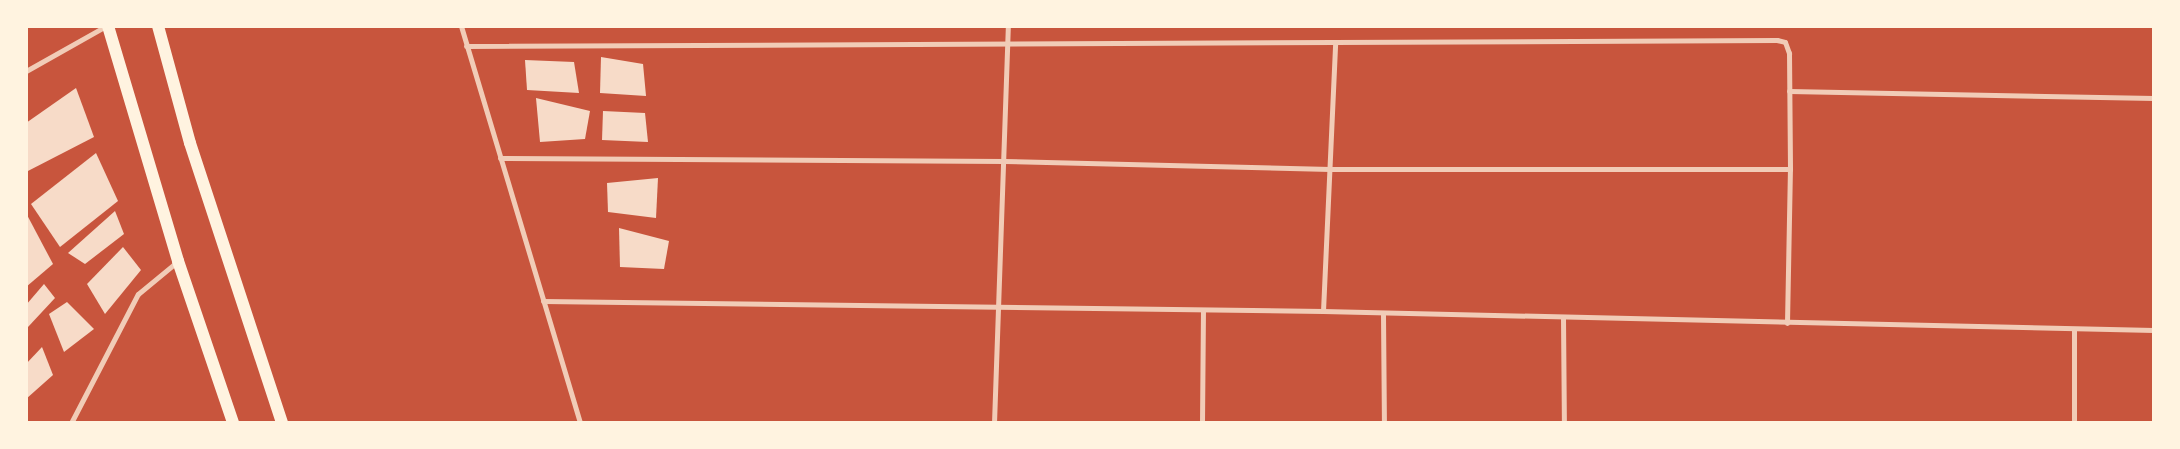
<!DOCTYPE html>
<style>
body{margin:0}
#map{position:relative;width:2180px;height:449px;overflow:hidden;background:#c8553d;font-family:"Source Sans 3",sans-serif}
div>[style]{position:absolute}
.building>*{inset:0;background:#f7dbc8}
.minor>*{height:5px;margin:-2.5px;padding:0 2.5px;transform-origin:2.5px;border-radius:2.5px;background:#f1ccb7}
.primary>*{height:12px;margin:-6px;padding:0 6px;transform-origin:6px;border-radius:6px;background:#fff3e0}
span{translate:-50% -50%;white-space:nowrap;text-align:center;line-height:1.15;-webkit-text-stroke:4px #fff3e0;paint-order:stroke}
.frame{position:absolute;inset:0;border:28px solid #fff3e0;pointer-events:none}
</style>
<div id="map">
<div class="building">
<div style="clip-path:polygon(601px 57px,643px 64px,646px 96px,600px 93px)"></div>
<div style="clip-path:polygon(525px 60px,574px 62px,579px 93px,527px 90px)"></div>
<div style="clip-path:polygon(76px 88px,94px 137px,26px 172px,26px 123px)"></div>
<div style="clip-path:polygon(536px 98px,590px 111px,585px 139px,540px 142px)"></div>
<div style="clip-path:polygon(603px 111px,645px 113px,648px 142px,602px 140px)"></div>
<div style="clip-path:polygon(96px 153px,118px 201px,60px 247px,31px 204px)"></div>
<div style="clip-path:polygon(658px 178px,656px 218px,608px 212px,607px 183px)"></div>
<div style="clip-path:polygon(115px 211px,124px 234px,85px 264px,68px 253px)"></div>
<div style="clip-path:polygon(26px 213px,53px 264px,26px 287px)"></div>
<div style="clip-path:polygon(619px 228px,669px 241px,664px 269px,620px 267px)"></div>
<div style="clip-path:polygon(123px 247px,141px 270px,105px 314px,87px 284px)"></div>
<div style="clip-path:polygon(44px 284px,55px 298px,28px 327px,26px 305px)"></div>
<div style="clip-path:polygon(67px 302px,94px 329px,64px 352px,49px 314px)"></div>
<div style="clip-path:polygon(42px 347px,53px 375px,26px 399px,26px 364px)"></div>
</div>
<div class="minor">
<div style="left:461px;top:26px;width:414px;rotate:73.3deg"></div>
<div style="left:466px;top:46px;width:1311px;rotate:-0.26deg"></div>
<div style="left:1777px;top:40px;width:8px;rotate:14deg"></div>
<div style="left:1785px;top:42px;width:12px;rotate:70deg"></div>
<div style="left:1789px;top:53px;width:116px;rotate:89.5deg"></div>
<div style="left:1790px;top:169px;width:460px;rotate:180deg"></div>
<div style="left:1330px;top:169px;width:326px;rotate:-178.6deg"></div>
<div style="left:1004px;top:161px;width:504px;rotate:-179.66deg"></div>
<div style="left:26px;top:71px;width:92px;rotate:-29.4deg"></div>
<div style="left:1789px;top:91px;width:365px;rotate:1.1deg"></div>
<div style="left:543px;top:301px;width:780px;rotate:0.73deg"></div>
<div style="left:1323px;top:311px;width:831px;rotate:1.31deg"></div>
<div style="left:1323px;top:311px;width:268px;rotate:-87.4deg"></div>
<div style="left:1383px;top:315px;width:108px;rotate:89.5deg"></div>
<div style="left:1563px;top:318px;width:105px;rotate:89.5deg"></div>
<div style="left:1787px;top:323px;width:154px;rotate:-88.9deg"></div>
<div style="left:71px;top:423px;width:145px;rotate:-62.6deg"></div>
<div style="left:138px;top:294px;width:52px;rotate:-39.5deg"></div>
<div style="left:994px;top:423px;width:397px;rotate:-88deg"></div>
<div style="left:1202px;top:423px;width:112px;rotate:-89.5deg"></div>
<div style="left:2074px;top:423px;width:94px;rotate:-90deg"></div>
</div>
<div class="primary">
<div style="left:108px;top:26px;width:245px;rotate:73.4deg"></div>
<div style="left:178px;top:261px;width:171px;rotate:71.2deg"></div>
<div style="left:158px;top:26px;width:121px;rotate:74.7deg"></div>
<div style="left:190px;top:143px;width:295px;rotate:71.8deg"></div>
</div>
<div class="frame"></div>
</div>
